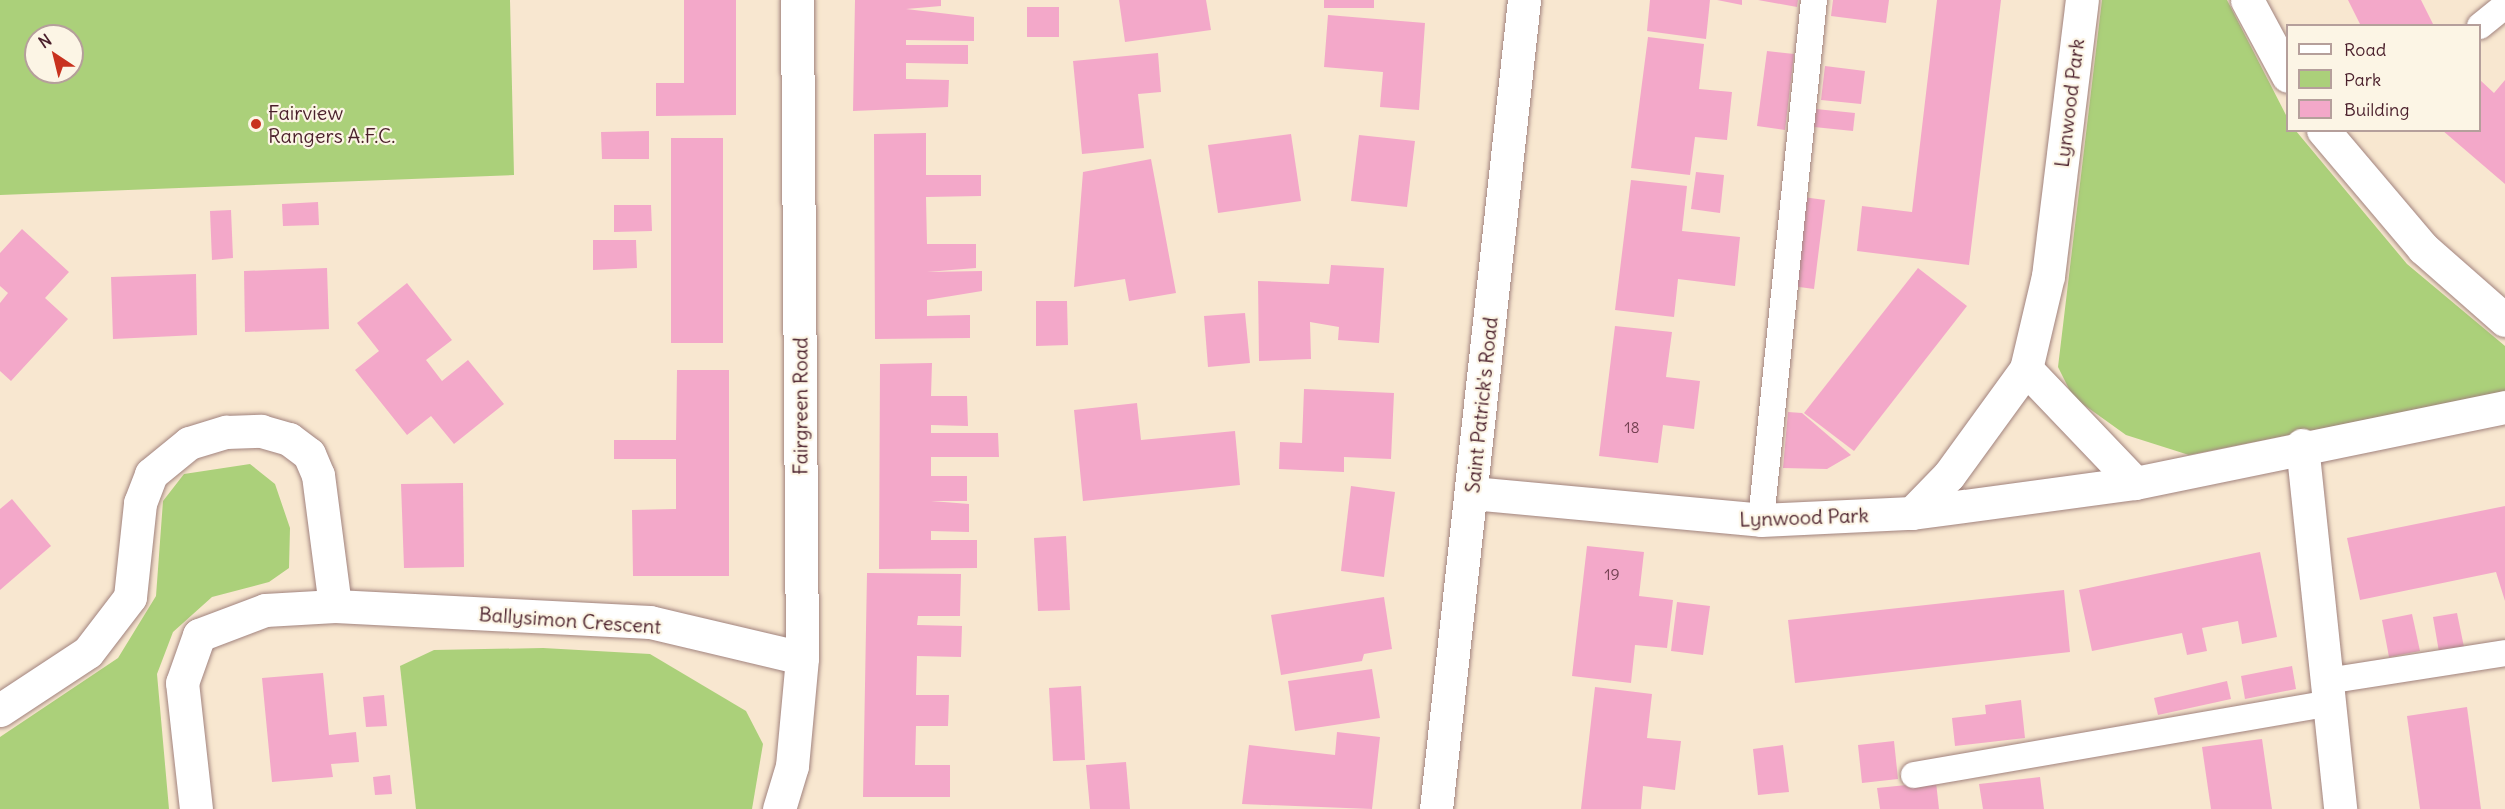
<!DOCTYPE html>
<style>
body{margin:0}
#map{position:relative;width:2505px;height:809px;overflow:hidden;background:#f8e7d0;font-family:Delius,sans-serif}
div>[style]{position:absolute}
.green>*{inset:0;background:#abd07a}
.building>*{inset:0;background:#f3a8c9}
.roads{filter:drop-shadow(0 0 2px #a1837e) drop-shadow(0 0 2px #a1837e)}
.lane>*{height:26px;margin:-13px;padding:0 13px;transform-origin:13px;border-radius:13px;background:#fff}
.street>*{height:33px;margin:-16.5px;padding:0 16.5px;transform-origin:16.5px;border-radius:16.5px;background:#fff}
.dots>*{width:16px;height:16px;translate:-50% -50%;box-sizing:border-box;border:3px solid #fcf5e5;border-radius:50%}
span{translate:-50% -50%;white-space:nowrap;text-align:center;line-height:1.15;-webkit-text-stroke:4.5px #fcf5e5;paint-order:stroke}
.number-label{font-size:16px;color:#744152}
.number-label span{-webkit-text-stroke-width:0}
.street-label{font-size:20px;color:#4a1f2b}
.poi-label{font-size:20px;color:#4a1f2b}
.left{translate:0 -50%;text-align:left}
.legend{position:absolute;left:2286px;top:24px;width:195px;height:108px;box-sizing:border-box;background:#fcf5e5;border:2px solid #b59f9b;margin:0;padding:8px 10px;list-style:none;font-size:18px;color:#4a1f2b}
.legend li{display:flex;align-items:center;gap:12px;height:30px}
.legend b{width:30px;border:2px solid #b59f9b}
.north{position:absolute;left:24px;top:24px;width:60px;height:60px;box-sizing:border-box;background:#fcf5e5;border:2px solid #b59f9b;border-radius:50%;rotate:325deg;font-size:16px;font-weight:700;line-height:24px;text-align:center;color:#4a1f2b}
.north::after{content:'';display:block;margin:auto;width:21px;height:27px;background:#c8321e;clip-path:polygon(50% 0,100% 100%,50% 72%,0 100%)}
</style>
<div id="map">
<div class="green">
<div style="clip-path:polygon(evenodd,0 0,510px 0,514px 175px,0 195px,0 0,36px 36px,72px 36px,72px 72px,36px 72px,36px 36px)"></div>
<div style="clip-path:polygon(2102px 0,2227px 0,2287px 117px,2288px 130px,2296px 131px,2407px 264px,2505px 346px,2505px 392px,2189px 455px,2126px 435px,2073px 397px,2058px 367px)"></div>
<div style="clip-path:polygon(250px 464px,275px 484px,290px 528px,289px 568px,269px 582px,212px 597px,173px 632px,157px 674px,169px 809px,0 809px,0 737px,118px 658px,156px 596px,163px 501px,184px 474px)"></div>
<div style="clip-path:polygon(543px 648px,650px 654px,746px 711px,763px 744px,752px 809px,416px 809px,400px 666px,434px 650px)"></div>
</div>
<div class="building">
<div style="clip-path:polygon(684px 0,736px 0,736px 115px,656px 116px,656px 83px,684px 83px)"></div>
<div style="clip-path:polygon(855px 0,941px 0,941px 6px,906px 9px,974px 17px,974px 41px,906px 40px,906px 45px,968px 45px,968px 64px,906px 63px,906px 79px,949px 80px,948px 107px,853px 111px)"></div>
<div style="clip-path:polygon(1119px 0,1206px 0,1211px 30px,1125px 42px)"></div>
<div style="clip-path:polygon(1324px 0,1374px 0,1374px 8px,1324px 8px)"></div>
<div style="clip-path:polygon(1650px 0,1710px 0,1706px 39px,1647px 31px)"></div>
<div style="clip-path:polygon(1717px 0,1742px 0,1742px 5px)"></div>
<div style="clip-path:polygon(1758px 0,1798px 0,1797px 7px)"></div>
<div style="clip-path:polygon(1833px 0,1889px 0,1886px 23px,1831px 16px)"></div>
<div style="clip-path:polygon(1937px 0,2001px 0,1969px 265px,1857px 251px,1862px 206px,1912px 212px)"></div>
<div style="clip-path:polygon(2348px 0,2421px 0,2434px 26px,2361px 26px)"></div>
<div style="clip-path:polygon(1027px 7px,1059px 7px,1059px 37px,1027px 37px)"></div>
<div style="clip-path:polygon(1328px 15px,1425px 23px,1419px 110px,1380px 107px,1383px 72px,1324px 67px)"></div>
<div style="clip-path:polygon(1648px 37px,1704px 44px,1699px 89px,1732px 92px,1727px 140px,1695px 137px,1690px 175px,1631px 168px)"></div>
<div style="clip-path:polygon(1767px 51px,1794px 54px,1785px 130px,1757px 126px)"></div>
<div style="clip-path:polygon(1158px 53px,1161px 92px,1138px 94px,1144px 148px,1082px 154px,1073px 61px)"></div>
<div style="clip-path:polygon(1825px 66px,1865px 71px,1861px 104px,1821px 100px)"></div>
<div style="clip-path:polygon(2480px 80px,2494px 93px,2505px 80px,2505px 184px,2442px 130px,2480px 130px)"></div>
<div style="clip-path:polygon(1816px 109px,1855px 113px,1853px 131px,1814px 127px)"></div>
<div style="clip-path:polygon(649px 131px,649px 159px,602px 159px,601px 132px)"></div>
<div style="clip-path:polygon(926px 133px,926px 175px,981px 175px,981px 196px,926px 197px,927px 244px,976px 244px,976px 268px,927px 272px,982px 271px,982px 291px,927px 300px,927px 316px,970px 315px,970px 338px,875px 339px,874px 134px)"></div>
<div style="clip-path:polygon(1291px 134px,1301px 201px,1218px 213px,1208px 145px)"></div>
<div style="clip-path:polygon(1359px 135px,1415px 141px,1407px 207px,1351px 201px)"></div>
<div style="clip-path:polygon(671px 138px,723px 138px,723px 343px,671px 343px)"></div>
<div style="clip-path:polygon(1151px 159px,1176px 293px,1129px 301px,1125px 279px,1074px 287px,1083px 172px)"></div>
<div style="clip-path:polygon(1696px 172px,1724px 175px,1720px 213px,1691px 209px)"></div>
<div style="clip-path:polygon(1631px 180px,1687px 186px,1682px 231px,1740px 237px,1735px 286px,1678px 279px,1674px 317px,1615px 310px)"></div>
<div style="clip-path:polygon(1803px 197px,1825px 200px,1814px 289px,1792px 286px)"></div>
<div style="clip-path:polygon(318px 202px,319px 225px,283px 226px,282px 204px)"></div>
<div style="clip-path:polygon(614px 205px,651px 205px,652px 231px,614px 232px)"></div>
<div style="clip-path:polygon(231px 210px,233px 258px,212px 260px,210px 211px)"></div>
<div style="clip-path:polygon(22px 229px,69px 272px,45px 298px,68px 319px,11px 381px,0 371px,0 303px,8px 293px,0 286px,0 253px)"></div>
<div style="clip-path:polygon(593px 240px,636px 240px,637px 268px,593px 270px)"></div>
<div style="clip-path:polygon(1331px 265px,1384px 268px,1379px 343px,1338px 340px,1339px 327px,1310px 322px,1311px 359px,1259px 361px,1258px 281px,1329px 284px)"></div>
<div style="clip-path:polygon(327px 268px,329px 329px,245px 332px,244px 271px)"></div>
<div style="clip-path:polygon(1918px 268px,1967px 306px,1854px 451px,1804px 413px)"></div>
<div style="clip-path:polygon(196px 274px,197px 335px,113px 339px,111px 277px)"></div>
<div style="clip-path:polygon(407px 283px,452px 340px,426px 360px,442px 381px,468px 360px,504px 404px,454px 444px,431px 416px,407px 435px,355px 370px,379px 351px,357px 323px)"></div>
<div style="clip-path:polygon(1036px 301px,1067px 301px,1068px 345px,1036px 346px)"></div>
<div style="clip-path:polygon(1245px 313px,1250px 363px,1208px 367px,1204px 316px)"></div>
<div style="clip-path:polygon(1615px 326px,1672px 332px,1666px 377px,1700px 381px,1694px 429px,1663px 425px,1658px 463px,1599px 456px)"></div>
<div style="clip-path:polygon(932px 363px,931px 396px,967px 396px,968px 426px,931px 425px,931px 433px,998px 433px,999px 457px,931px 457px,931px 476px,967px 476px,967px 501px,931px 501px,969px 504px,969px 532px,931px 531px,931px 540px,977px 540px,977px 568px,879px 569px,880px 364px)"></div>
<div style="clip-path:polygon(677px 370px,729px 370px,729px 576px,633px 576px,632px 510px,676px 509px,676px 459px,614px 459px,614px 440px,676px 440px)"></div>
<div style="clip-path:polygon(1304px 389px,1394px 393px,1391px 459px,1344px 457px,1344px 472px,1279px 469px,1280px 442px,1302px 443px)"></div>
<div style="clip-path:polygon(1137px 403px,1141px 440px,1235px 431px,1240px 485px,1083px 501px,1074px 410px)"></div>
<div style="clip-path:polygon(1788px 412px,1802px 413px,1851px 455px,1827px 469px,1783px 468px)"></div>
<div style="clip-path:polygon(463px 483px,464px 567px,404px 568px,401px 484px)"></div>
<div style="clip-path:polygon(1351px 486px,1395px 492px,1384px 577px,1341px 571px)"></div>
<div style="clip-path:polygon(12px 499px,51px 546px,0 590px,0 509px)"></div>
<div style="clip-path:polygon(2505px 506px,2505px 601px,2496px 572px,2360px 600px,2347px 538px)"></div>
<div style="clip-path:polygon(1066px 536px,1070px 610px,1038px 611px,1034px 538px)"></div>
<div style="clip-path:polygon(1587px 546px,1644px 552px,1639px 596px,1673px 600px,1667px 648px,1635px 645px,1631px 683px,1572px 676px)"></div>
<div style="clip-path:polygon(2260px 552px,2277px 637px,2242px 644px,2238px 621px,2202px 628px,2207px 651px,2187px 655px,2182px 633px,2092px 651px,2079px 590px)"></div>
<div style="clip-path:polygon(867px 573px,961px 574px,960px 616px,918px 616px,917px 625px,962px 626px,961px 657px,917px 656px,916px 695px,949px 695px,948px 726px,916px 726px,915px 765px,950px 765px,950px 797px,863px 797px)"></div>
<div style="clip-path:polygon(2064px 590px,2070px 652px,1795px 683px,1788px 620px)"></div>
<div style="clip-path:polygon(1384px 597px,1392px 649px,1364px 654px,1362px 661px,1281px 675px,1271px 615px)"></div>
<div style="clip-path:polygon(1677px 602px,1710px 606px,1703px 655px,1671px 651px)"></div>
<div style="clip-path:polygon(2457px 613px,2464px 647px,2439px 652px,2433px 617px)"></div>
<div style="clip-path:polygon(2412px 614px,2420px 651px,2389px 657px,2382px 620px)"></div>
<div style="clip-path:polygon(2292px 666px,2296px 689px,2245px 699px,2241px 676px)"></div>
<div style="clip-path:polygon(1372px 669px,1380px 718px,1295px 731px,1288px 681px)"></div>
<div style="clip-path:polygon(323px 673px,329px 735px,356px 732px,359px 762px,331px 764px,333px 777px,272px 782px,262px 678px)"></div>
<div style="clip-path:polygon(2227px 681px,2231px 699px,2158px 715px,2154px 698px)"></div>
<div style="clip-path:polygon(1081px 686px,1085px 760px,1053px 761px,1049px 688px)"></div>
<div style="clip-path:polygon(1595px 687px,1652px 694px,1647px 738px,1681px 741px,1675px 790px,1643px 786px,1641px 809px,1581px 809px)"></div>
<div style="clip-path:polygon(384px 695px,387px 726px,366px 727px,363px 697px)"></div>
<div style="clip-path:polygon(2021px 700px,2025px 738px,1955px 746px,1952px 718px,1986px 714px,1985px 705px)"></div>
<div style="clip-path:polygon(2467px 707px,2481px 809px,2420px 809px,2407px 716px)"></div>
<div style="clip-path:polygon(1337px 732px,1380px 737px,1372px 809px,1242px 804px,1249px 745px,1335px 755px)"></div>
<div style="clip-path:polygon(2262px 739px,2272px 809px,2211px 809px,2202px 747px)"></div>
<div style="clip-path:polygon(1894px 741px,1898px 779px,1862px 783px,1858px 745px)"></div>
<div style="clip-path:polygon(1783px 745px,1789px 792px,1758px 795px,1753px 749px)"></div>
<div style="clip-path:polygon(1126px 762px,1130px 809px,1090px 809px,1086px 765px)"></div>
<div style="clip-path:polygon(390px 775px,392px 794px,375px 795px,373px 777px)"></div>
<div style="clip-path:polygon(2040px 777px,2044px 809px,1983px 809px,1979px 784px)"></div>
<div style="clip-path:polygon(1936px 782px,1939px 809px,1880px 809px,1877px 788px)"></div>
</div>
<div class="roads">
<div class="lane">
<div style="left:2480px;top:26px;width:32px;rotate:-39deg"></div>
<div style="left:1761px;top:520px;width:523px;rotate:-84.18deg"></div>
<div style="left:2327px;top:681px;width:180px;rotate:-8.9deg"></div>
<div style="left:1914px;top:775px;width:421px;rotate:-9.8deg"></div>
</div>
<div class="street">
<div style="left:2247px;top:0;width:86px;rotate:61.7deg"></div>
<div style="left:2323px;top:130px;width:155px;rotate:49.7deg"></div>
<div style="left:2423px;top:248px;width:109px;rotate:41.3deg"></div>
<div style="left:2302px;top:445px;width:366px;rotate:84deg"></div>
<div style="left:2135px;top:483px;width:378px;rotate:-11.6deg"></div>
<div style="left:1472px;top:493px;width:290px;rotate:5.3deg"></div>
<div style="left:1761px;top:520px;width:151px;rotate:-2.7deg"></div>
<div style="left:1912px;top:513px;width:225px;rotate:-7.7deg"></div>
<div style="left:2135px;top:483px;width:158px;rotate:-133.7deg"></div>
<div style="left:2026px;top:369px;width:96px;rotate:-76.7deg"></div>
<div style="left:2048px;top:276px;width:278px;rotate:-83deg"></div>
<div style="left:1912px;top:513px;width:53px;rotate:-45.8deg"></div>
<div style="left:1949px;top:475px;width:131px;rotate:-54deg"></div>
<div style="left:0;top:710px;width:105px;rotate:-33.4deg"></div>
<div style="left:88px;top:652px;width:69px;rotate:-52.6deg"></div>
<div style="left:130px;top:597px;width:95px;rotate:-83.9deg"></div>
<div style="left:140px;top:503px;width:31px;rotate:-69deg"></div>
<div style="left:151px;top:474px;width:49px;rotate:-39.2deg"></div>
<div style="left:189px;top:443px;width:39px;rotate:-17deg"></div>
<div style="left:226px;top:432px;width:35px;rotate:-2deg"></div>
<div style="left:261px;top:431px;width:29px;rotate:16deg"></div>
<div style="left:289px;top:439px;width:25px;rotate:37deg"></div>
<div style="left:309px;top:454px;width:23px;rotate:67deg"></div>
<div style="left:318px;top:475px;width:132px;rotate:82.6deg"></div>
<div style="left:196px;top:809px;width:127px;rotate:-96.3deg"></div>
<div style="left:182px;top:683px;width:51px;rotate:-70.5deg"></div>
<div style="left:199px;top:635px;width:71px;rotate:-20.7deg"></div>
<div style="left:265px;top:610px;width:70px;rotate:-3.3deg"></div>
<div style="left:335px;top:606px;width:315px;rotate:2.9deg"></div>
<div style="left:650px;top:622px;width:156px;rotate:13.3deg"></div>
<div style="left:779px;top:809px;width:45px;rotate:-73.2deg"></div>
<div style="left:792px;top:766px;width:108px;rotate:-84.7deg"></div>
<div style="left:802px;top:658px;width:658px;rotate:-90.44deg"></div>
<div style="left:1436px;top:809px;width:814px;rotate:-83.79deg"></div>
</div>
</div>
<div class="dots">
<div style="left:256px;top:124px;background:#c8321e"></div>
</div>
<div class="number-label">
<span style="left:1632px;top:427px">18</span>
<span style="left:1612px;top:574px">19</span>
</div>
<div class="street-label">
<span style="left:2069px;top:103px;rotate:-83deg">Lynwood Park</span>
<span style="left:1481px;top:405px;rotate:-84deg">Saint Patrick's Road</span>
<span style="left:800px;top:406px;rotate:-90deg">Fairgreen Road</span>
<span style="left:1804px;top:517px;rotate:-2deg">Lynwood Park</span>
<span style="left:570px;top:620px;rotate:4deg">Ballysimon Crescent</span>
</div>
<div class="poi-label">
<span class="left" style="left:268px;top:124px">Fairview<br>Rangers A.F.C.</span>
</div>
<ul class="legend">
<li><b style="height:8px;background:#fff"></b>Road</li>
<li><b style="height:16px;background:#abd07a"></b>Park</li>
<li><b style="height:16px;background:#f3a8c9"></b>Building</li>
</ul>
<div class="north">N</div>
</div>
